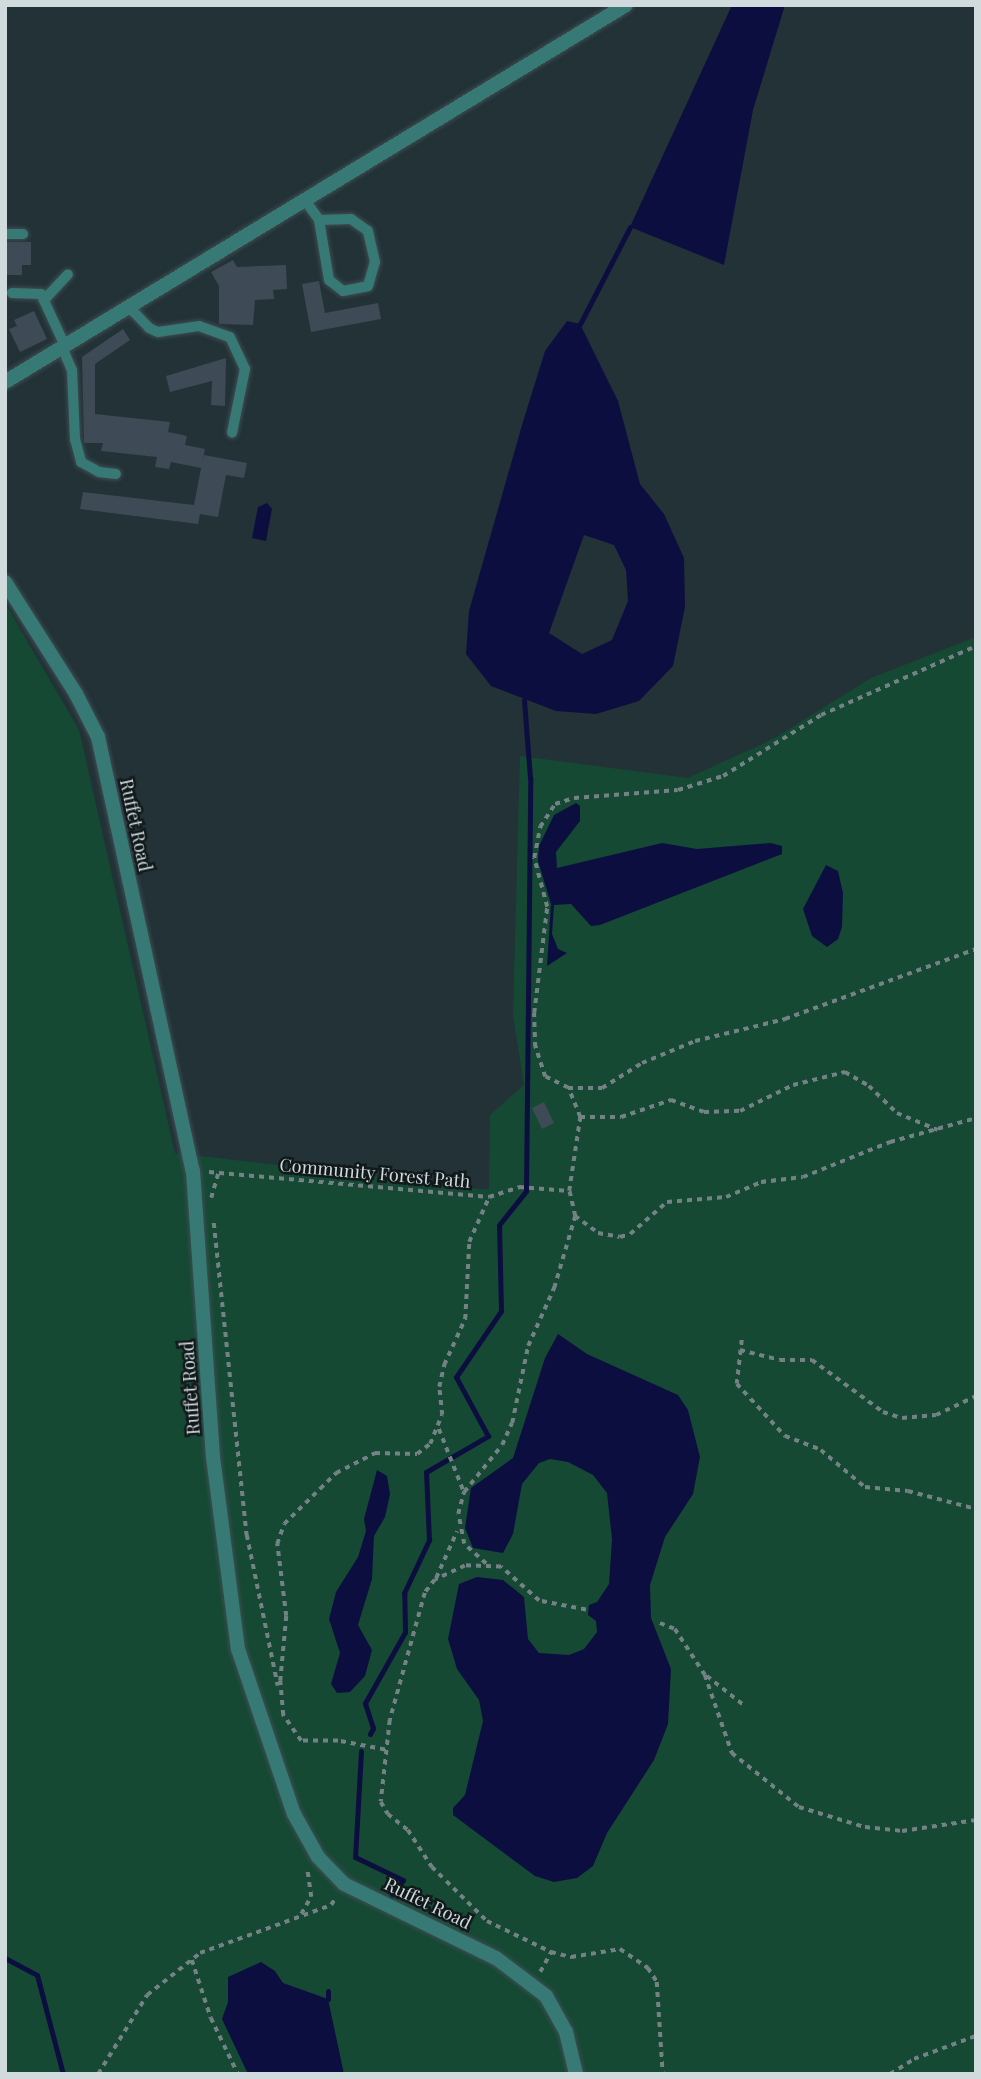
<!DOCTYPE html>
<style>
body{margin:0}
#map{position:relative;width:981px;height:2079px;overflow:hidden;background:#223237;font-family:"Playfair Display",serif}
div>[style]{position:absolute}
.green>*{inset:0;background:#154933}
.water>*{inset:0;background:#0d0e40}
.stream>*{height:5px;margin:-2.5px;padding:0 2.5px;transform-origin:2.5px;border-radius:2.5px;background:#0d0e40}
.building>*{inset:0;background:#3e4a55}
.path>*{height:3.5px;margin-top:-1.75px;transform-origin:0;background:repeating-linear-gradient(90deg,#748286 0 5px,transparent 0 10px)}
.roads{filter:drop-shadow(0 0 2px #3e4d52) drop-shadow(0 0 2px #3e4d52)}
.service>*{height:10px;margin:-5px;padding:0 5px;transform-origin:5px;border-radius:5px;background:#377a75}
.minor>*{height:14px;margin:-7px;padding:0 7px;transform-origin:7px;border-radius:7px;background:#377a75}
span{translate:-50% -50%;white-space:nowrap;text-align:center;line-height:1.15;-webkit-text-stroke:5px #11191b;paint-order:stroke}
.street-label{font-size:18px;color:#d1dbde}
.frame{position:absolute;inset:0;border:7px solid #d1dbde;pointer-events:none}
</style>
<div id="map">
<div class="green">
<div style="clip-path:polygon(5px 603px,79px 730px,175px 1153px,489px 1190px,490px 1115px,524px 1085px,513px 1015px,520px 756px,688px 778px,773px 739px,871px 678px,976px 637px,976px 2074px,5px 2074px)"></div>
</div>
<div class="water">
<div style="clip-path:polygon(732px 5px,785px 5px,753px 110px,724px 265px,630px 227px)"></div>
<div style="clip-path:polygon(evenodd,567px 321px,580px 324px,618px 401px,640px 484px,664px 514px,684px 558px,685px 607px,673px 666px,639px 701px,596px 714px,556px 711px,491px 686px,466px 654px,469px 611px,522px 425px,545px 351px,567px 321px,584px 535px,614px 545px,626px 570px,628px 601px,612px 640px,582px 654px,549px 633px,584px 535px)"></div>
<div style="clip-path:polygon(267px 503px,272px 509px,266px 541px,252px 538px,258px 507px)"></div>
<div style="clip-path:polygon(576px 803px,580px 806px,580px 821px,556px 852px,557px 868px,662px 843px,697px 849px,771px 843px,782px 846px,782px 854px,600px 925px,591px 926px,571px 904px,554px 905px,552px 934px,558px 949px,567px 953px,547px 966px,551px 904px,538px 861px,539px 846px,554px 815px)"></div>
<div style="clip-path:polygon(826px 865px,838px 871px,843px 893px,842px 927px,838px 939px,827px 947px,812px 936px,803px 909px)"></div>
<div style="clip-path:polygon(558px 1334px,587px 1354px,678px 1395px,688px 1410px,700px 1457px,693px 1494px,665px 1537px,650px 1585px,651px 1618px,671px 1669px,668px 1724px,654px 1760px,607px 1833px,593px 1866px,577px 1878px,554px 1882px,535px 1876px,453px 1815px,453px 1808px,465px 1795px,483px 1721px,479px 1700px,457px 1669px,448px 1639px,459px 1584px,477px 1577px,503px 1580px,524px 1597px,528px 1639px,539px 1653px,569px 1655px,584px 1649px,597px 1632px,596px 1621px,588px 1615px,589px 1605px,597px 1602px,609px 1584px,612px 1539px,607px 1493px,593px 1475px,568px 1462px,550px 1459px,539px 1463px,522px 1484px,513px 1534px,503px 1553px,473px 1548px,465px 1528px,471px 1488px,513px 1458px,545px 1358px)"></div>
<div style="clip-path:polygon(377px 1470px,387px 1476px,390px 1494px,385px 1517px,374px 1536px,372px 1579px,358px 1625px,372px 1650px,365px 1676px,350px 1692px,337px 1693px,331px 1684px,340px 1653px,329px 1619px,336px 1592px,358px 1557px,366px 1531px,364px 1519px)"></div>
<div style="clip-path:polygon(261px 1962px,275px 1971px,283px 1983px,328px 1999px,344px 2074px,248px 2074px,222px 2019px,228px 2002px,228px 1977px)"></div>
</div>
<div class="stream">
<div style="left:580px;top:324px;width:109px;rotate:-62.7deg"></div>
<div style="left:370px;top:1734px;width:7px;rotate:-63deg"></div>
<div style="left:373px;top:1728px;width:26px;rotate:-108deg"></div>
<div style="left:365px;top:1703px;width:81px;rotate:-60.6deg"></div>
<div style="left:405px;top:1632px;width:39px;rotate:-91deg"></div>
<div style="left:404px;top:1593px;width:59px;rotate:-64.7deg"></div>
<div style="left:429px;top:1540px;width:68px;rotate:-92.5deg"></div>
<div style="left:426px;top:1472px;width:72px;rotate:-30.1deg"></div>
<div style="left:488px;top:1436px;width:67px;rotate:-118.5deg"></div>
<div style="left:456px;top:1377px;width:80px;rotate:-55.7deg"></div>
<div style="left:501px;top:1311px;width:86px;rotate:-91.3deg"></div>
<div style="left:499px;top:1225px;width:43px;rotate:-51.5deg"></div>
<div style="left:526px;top:1191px;width:413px;rotate:-89.4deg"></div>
<div style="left:530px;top:778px;width:78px;rotate:-94.4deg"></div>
<div style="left:361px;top:1751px;width:106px;rotate:93.2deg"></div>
<div style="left:355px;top:1857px;width:53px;rotate:25.6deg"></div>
<div style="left:403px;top:1880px;width:19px;rotate:126deg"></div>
<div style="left:5px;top:1958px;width:36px;rotate:28deg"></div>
<div style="left:37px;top:1975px;width:102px;rotate:75.3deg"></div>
<div style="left:328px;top:1999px;width:8px;rotate:-90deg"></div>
</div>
<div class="building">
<div style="clip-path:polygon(5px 242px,31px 242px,31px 265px,22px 265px,22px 275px,5px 275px)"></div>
<div style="clip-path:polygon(233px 260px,237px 267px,286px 265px,287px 289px,273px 290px,274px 299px,255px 300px,253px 325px,219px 324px,219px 286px,211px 272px)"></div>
<div style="clip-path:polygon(319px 281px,325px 313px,378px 303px,381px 319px,311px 332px,302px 284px)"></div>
<div style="clip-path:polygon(34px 311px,47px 339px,20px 352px,9px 329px,17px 326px,14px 320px)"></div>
<div style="clip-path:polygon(123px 329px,130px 340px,95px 364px,95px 414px,170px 422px,168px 432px,187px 436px,185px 445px,205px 449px,202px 463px,204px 455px,247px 463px,244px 478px,226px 475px,218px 517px,200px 514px,198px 524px,80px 509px,83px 492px,194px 505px,201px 468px,171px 462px,169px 469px,155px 467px,157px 457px,101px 451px,103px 443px,84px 443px,82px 357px)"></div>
<div style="clip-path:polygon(226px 358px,225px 406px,211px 405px,212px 381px,170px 392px,166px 376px)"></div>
<div style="clip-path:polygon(544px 1102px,554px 1123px,542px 1129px,532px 1108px)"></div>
</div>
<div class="path">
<div style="left:568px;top:1088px;width:34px"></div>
<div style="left:602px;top:1088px;width:47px;rotate:-32deg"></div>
<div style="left:642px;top:1063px;width:57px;rotate:-22.5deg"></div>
<div style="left:695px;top:1041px;width:93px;rotate:-13.7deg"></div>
<div style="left:785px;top:1019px;width:203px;rotate:-20.1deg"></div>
<div style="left:580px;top:1117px;width:41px"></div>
<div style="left:621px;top:1117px;width:53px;rotate:-18.8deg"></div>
<div style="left:671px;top:1100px;width:35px;rotate:20deg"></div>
<div style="left:704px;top:1112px;width:36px;rotate:-2deg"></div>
<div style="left:740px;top:1111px;width:59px;rotate:-26.1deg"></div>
<div style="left:793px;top:1085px;width:54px;rotate:-14deg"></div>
<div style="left:845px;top:1072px;width:28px;rotate:30deg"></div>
<div style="left:869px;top:1086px;width:39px;rotate:44deg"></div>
<div style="left:897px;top:1113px;width:44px;rotate:22.5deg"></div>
<div style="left:209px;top:1172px;width:281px;rotate:5.1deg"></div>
<div style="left:489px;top:1197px;width:32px;rotate:-18deg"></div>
<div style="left:519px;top:1187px;width:50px;rotate:4.6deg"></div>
<div style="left:211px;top:1198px;width:26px;rotate:-74deg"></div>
<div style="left:575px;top:1216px;width:29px;rotate:36deg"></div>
<div style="left:598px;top:1233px;width:22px;rotate:10deg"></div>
<div style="left:620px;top:1237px;width:10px;rotate:-17deg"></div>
<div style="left:630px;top:1234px;width:49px;rotate:-40.9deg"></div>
<div style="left:667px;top:1202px;width:59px;rotate:-4.8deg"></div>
<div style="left:726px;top:1197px;width:38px;rotate:-23deg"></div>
<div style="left:761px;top:1182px;width:42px;rotate:-6.8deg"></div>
<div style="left:803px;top:1177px;width:94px;rotate:-21.9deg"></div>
<div style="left:890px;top:1142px;width:89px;rotate:-15.6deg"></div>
<div style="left:214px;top:1223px;width:314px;rotate:84deg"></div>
<div style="left:247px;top:1535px;width:154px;rotate:78.4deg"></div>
<div style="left:742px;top:1340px;width:44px;rotate:96.5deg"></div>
<div style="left:737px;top:1384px;width:71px;rotate:47.3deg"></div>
<div style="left:785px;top:1436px;width:39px;rotate:21deg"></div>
<div style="left:821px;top:1450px;width:57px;rotate:40.1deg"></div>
<div style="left:865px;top:1487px;width:43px;rotate:5.3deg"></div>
<div style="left:908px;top:1491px;width:70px;rotate:14.8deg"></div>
<div style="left:740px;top:1350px;width:41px;rotate:14deg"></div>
<div style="left:780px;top:1360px;width:32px"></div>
<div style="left:812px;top:1360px;width:88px;rotate:36.2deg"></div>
<div style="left:883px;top:1412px;width:20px;rotate:18deg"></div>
<div style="left:902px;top:1418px;width:34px;rotate:-5deg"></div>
<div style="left:936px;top:1415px;width:44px;rotate:-25.4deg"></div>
<div style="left:439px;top:1429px;width:68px;rotate:68.4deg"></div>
<div style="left:486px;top:1564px;width:30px;rotate:-138deg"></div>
<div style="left:464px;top:1544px;width:31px;rotate:-101deg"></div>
<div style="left:458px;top:1514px;width:23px;rotate:-75deg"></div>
<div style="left:464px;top:1492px;width:60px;rotate:-51deg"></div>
<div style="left:502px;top:1445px;width:24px;rotate:-66deg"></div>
<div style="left:512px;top:1423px;width:79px;rotate:-78.3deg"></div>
<div style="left:528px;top:1346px;width:64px;rotate:-65.9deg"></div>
<div style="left:554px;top:1288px;width:75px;rotate:-73.7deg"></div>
<div style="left:575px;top:1216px;width:26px;rotate:-103deg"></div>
<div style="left:569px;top:1191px;width:75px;rotate:-81.5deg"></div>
<div style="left:580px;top:1117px;width:31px;rotate:-112deg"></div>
<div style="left:568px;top:1088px;width:25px;rotate:-154deg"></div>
<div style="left:545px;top:1077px;width:32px;rotate:-108deg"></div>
<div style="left:535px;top:1047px;width:34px;rotate:-92deg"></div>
<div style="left:534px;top:1013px;width:107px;rotate:-83deg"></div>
<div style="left:547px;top:907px;width:51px;rotate:-104.9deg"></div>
<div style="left:534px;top:858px;width:32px;rotate:-79deg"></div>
<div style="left:540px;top:827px;width:27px;rotate:-57deg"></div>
<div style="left:555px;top:804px;width:20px;rotate:-18deg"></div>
<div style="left:574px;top:798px;width:104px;rotate:-4.4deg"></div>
<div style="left:678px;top:790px;width:47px;rotate:-17.3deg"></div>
<div style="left:723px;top:776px;width:115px;rotate:-31.9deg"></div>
<div style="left:821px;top:715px;width:170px;rotate:-24deg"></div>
<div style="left:436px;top:1578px;width:51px;rotate:-65.9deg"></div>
<div style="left:586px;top:1610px;width:48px;rotate:-169.2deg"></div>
<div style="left:539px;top:1601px;width:51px;rotate:-138.2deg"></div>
<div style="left:501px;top:1567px;width:36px;rotate:-178deg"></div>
<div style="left:465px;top:1566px;width:33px;rotate:155deg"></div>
<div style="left:435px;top:1580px;width:16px;rotate:128deg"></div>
<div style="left:425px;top:1593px;width:132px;rotate:105.4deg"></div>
<div style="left:390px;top:1720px;width:82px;rotate:96.3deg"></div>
<div style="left:381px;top:1802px;width:14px;rotate:60deg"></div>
<div style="left:388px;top:1814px;width:26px;rotate:39deg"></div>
<div style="left:408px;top:1830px;width:44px;rotate:57deg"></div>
<div style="left:432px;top:1867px;width:77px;rotate:44.5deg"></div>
<div style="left:487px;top:1921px;width:71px;rotate:25.8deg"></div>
<div style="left:551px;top:1952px;width:21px;rotate:14deg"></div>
<div style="left:571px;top:1957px;width:50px;rotate:-9.3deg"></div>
<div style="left:620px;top:1949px;width:34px;rotate:34deg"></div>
<div style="left:648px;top:1968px;width:17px;rotate:57deg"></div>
<div style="left:657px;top:1982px;width:92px;rotate:86.3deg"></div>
<div style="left:660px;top:1623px;width:16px;rotate:22deg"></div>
<div style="left:675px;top:1629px;width:55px;rotate:56.9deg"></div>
<div style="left:705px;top:1675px;width:83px;rotate:70.9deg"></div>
<div style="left:732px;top:1753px;width:86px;rotate:38.9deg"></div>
<div style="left:799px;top:1807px;width:69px;rotate:16.9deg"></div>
<div style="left:865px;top:1827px;width:37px;rotate:6deg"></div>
<div style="left:902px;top:1831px;width:75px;rotate:-8.5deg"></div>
<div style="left:707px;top:1676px;width:48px;rotate:38.3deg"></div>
<div style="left:385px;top:1750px;width:48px;rotate:-169.2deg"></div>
<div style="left:338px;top:1741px;width:37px;rotate:180deg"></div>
<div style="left:301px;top:1741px;width:32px;rotate:-125deg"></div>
<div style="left:283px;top:1715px;width:34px;rotate:-95deg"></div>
<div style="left:280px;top:1681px;width:65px;rotate:-84.7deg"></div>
<div style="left:286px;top:1616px;width:73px;rotate:-97.1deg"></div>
<div style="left:277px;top:1544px;width:21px;rotate:-71deg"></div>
<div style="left:284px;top:1524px;width:73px;rotate:-44.4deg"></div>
<div style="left:336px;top:1473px;width:44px;rotate:-27.1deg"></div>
<div style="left:375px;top:1453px;width:42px;rotate:1.4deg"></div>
<div style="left:417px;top:1454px;width:16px;rotate:-38deg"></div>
<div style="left:430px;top:1444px;width:31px;rotate:-68deg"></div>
<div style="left:442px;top:1415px;width:28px;rotate:-96deg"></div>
<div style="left:439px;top:1387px;width:23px;rotate:-77deg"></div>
<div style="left:444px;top:1365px;width:51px;rotate:-65.5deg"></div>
<div style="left:465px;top:1319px;width:77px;rotate:-87deg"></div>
<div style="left:469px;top:1242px;width:49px;rotate:-66deg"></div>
<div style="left:301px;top:1914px;width:20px;rotate:-60deg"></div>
<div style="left:311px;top:1897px;width:28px;rotate:-98deg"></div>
<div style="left:192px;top:1960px;width:61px;rotate:71.9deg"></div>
<div style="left:211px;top:2018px;width:62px;rotate:64.3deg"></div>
<div style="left:540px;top:1972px;width:23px;rotate:-61deg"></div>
<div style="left:98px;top:2074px;width:93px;rotate:-58.2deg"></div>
<div style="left:147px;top:1995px;width:68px;rotate:-38.4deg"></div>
<div style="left:200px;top:1953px;width:140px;rotate:-20.1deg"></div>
<div style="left:331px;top:1905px;width:9px;rotate:-58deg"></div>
<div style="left:890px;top:2074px;width:28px;rotate:-32deg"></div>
<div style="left:914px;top:2059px;width:66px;rotate:-20.4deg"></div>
</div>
<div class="roads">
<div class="service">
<div style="left:304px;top:199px;width:26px;rotate:54deg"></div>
<div style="left:319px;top:220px;width:61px;rotate:80.5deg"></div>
<div style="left:329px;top:280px;width:18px;rotate:38deg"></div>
<div style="left:343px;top:291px;width:25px;rotate:-11deg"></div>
<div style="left:368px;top:286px;width:25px;rotate:-74deg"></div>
<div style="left:375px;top:262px;width:32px;rotate:-103deg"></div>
<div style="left:368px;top:231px;width:21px;rotate:-145deg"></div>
<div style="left:351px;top:219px;width:32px;rotate:178deg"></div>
<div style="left:5px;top:234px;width:18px"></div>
<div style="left:12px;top:293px;width:29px;rotate:2deg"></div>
<div style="left:41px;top:294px;width:57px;rotate:65.2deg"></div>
<div style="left:44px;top:300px;width:35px;rotate:-47deg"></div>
<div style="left:129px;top:307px;width:29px;rotate:46deg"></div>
<div style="left:149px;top:328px;width:10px;rotate:24deg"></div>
<div style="left:158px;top:332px;width:41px;rotate:-8.3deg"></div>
<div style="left:199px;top:326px;width:33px;rotate:20deg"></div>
<div style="left:230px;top:337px;width:35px;rotate:65deg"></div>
<div style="left:245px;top:369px;width:65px;rotate:101.5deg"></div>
<div style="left:62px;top:347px;width:25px;rotate:67deg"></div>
<div style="left:72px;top:370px;width:69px;rotate:87.5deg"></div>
<div style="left:75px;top:439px;width:24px;rotate:75deg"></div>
<div style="left:81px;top:462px;width:21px;rotate:29deg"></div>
<div style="left:99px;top:472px;width:17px;rotate:7deg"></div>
</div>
<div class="minor">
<div style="left:5px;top:382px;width:726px;rotate:-31.26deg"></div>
<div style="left:5px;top:582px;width:133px;rotate:57.6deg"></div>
<div style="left:76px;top:694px;width:48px;rotate:62.9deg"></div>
<div style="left:98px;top:737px;width:444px;rotate:77.7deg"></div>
<div style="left:193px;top:1171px;width:287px;rotate:86deg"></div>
<div style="left:213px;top:1457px;width:194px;rotate:82.6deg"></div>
<div style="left:238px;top:1649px;width:174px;rotate:71.3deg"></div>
<div style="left:294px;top:1814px;width:49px;rotate:60.8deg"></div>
<div style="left:318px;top:1857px;width:37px;rotate:46deg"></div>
<div style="left:344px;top:1884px;width:169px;rotate:26deg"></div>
<div style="left:496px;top:1958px;width:63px;rotate:37.2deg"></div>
<div style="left:546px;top:1996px;width:41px;rotate:60.9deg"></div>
<div style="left:566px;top:2032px;width:43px;rotate:76.6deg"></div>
</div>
</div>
<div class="street-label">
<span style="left:136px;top:825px;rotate:78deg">Ruffet Road</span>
<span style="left:375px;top:1173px;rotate:5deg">Community Forest Path</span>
<span style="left:190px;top:1388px;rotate:-94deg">Ruffet Road</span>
<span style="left:428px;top:1903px;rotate:26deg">Ruffet Road</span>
</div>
<div class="frame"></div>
</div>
